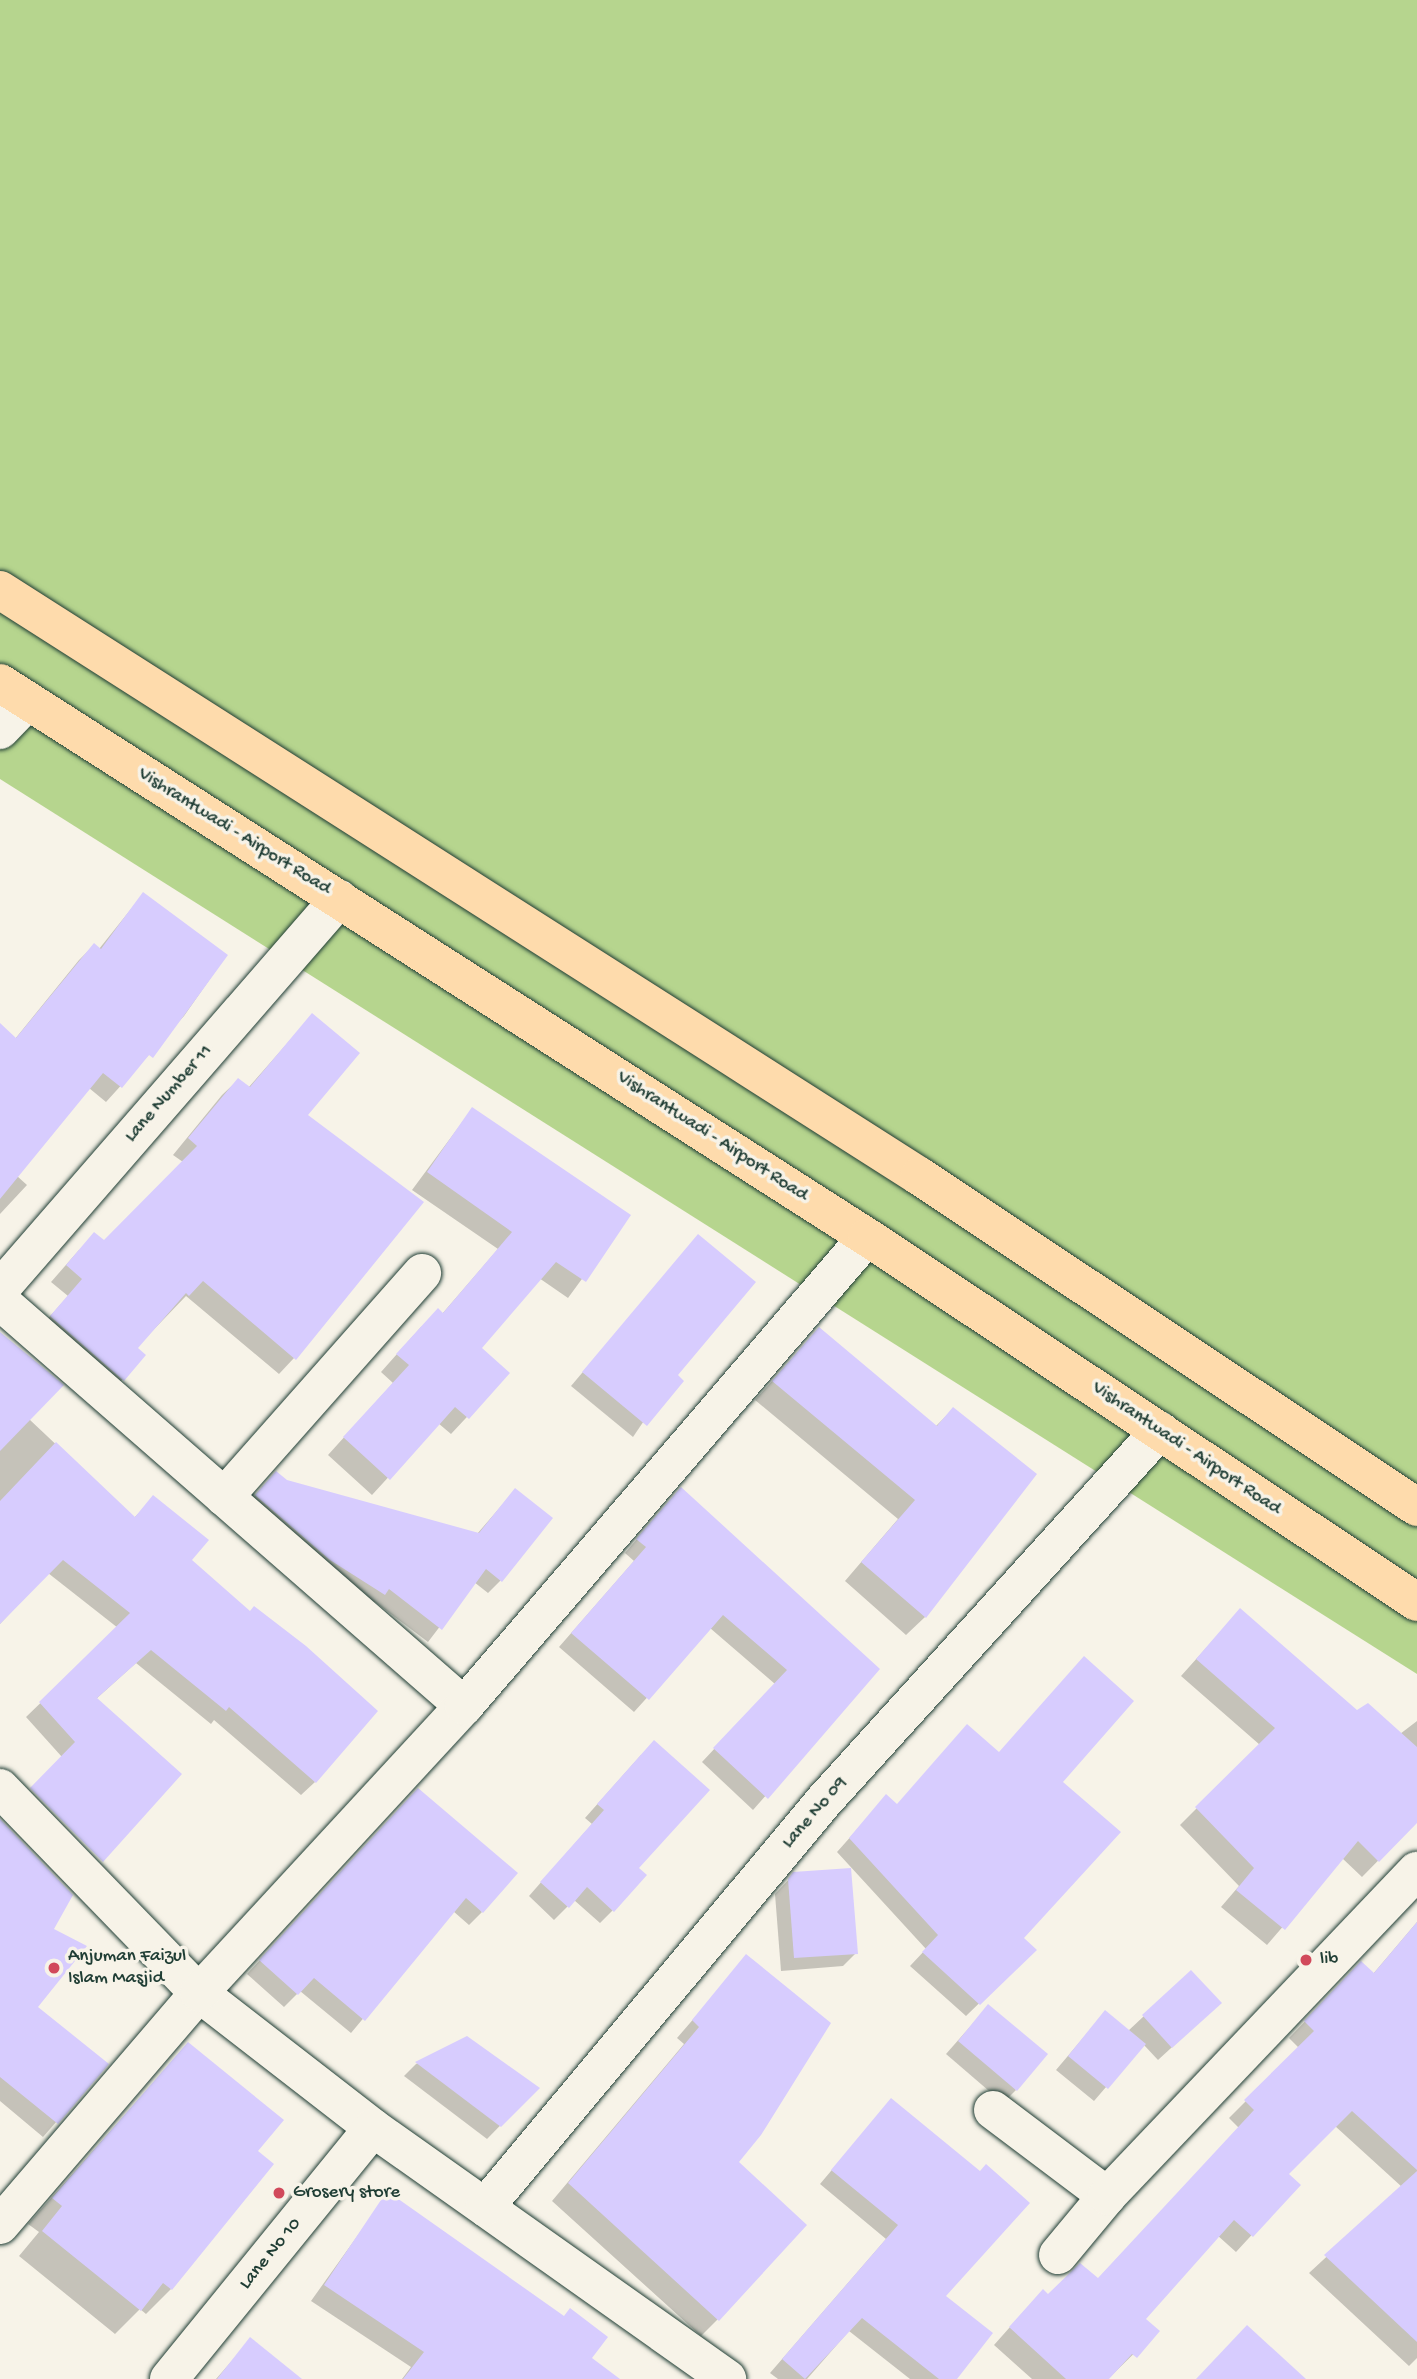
<!DOCTYPE html>
<style>
body{margin:0}
#map{position:relative;width:1417px;height:2379px;overflow:hidden;background:#f7f3e8;font-family:"Gochi Hand",sans-serif}
div>[style]{position:absolute}
.green>*{inset:0;background:#b6d58e}
.shadow>*{inset:0;background:#0003}
.building>*{inset:0;background:#d7ccfe}
.roads{filter:drop-shadow(0 0 2px #1f3d34) drop-shadow(0 0 2px #1f3d34)}
.minor>*{height:38px;margin:-19px;padding:0 19px;transform-origin:19px;border-radius:19px;background:#f7f3e8}
.major>*{height:38px;margin:-19px;padding:0 19px;transform-origin:19px;border-radius:19px;background:#fedbac}
.dots>*{width:19px;height:19px;translate:-50% -50%;box-sizing:border-box;border:4px solid #f7f3e8;border-radius:50%}
span{translate:-50% -50%;white-space:nowrap;text-align:center;line-height:1.15;-webkit-text-stroke:7px #f7f3e8;paint-order:stroke}
.street-label{font-size:19px;color:#1f3d34}
.poi-label{font-size:19px;color:#1f3d34}
.left{translate:0 -50%;text-align:left}
</style>
<div id="map">
<div class="green">
<div style="clip-path:polygon(0 0,1417px 0,1417px 1674px,0 779px)"></div>
</div>
<div class="shadow">
<div style="clip-path:polygon(143px 894px,226px 956px,184px 1016px,106px 1102px,89px 1088px,17px 1176px,27px 1185px,0 1214px,0 1026px,15px 1039px,79px 960px,94px 945px,99px 949px)"></div>
<div style="clip-path:polygon(312px 1015px,294px 1358px,279px 1374px,186px 1296px,136px 1348px,123px 1379px,108px 1395px,36px 1332px,68px 1296px,51px 1282px,79px 1250px,104px 1243px,183px 1162px,173px 1155px,222px 1095px,238px 1080px,248px 1088px)"></div>
<div style="clip-path:polygon(472px 1109px,628px 1216px,568px 1298px,539px 1278px,480px 1348px,508px 1373px,451px 1434px,438px 1423px,372px 1495px,328px 1455px,393px 1383px,381px 1372px,421px 1327px,442px 1314px,498px 1249px,412px 1190px)"></div>
<div style="clip-path:polygon(698px 1236px,675px 1375px,633px 1437px,571px 1386px)"></div>
<div style="clip-path:polygon(819px 1329px,935px 1427px,953px 1409px,925px 1617px,906px 1635px,845px 1581px,898px 1519px,755px 1400px)"></div>
<div style="clip-path:polygon(0 1339px,29px 1419px,134px 1518px,153px 1498px,315px 1782px,301px 1795px,214px 1720px,211px 1724px,136px 1663px,96px 1699px,180px 1774px,62px 1757px,26px 1717px,118px 1628px,48px 1573px,0 1624px)"></div>
<div style="clip-path:polygon(286px 1482px,477px 1534px,515px 1490px,501px 1580px,488px 1593px,474px 1582px,428px 1642px,375px 1602px,370px 1607px,244px 1509px,263px 1486px)"></div>
<div style="clip-path:polygon(669px 1502px,877px 1669px,753px 1810px,702px 1762px,775px 1684px,710px 1628px,634px 1712px,559px 1647px,634px 1561px,625px 1553px)"></div>
<div style="clip-path:polygon(1240px 1610px,1357px 1712px,1400px 1734px,1417px 1721px,1417px 1821px,1362px 1877px,1342px 1858px,1267px 1945px,1221px 1907px,1239px 1886px,1180px 1825px,1260px 1745px,1181px 1676px)"></div>
<div style="clip-path:polygon(998px 1754px,1061px 1782px,1022px 1938px,1034px 1950px,966px 2016px,910px 1966px,926px 1949px,837px 1852px,886px 1797px,896px 1806px)"></div>
<div style="clip-path:polygon(641px 1755px,637px 1869px,613px 1910px,600px 1923px,574px 1900px,554px 1920px,529px 1896px,592px 1824px,585px 1818px)"></div>
<div style="clip-path:polygon(405px 1803px,482px 1912px,469px 1925px,453px 1911px,351px 2033px,300px 1991px,284px 2007px,247px 1974px)"></div>
<div style="clip-path:polygon(0 1822px,52px 1930px,36px 2007px,106px 2065px,43px 2137px,0 2101px)"></div>
<div style="clip-path:polygon(794px 1874px,856px 1953px,843px 1966px,781px 1971px,775px 1894px)"></div>
<div style="clip-path:polygon(1417px 1922px,1417px 2358px,1409px 2366px,1309px 2273px,1402px 2187px,1335px 2126px,1286px 2174px,1298px 2185px,1236px 2252px,1217px 2235px,1143px 2319px,1157px 2331px,1108px 2379px,1032px 2379px,994px 2345px,1027px 2308px,1097px 2280px,1239px 2128px,1229px 2118px,1299px 2048px,1289px 2038px,1345px 1980px,1373px 1974px)"></div>
<div style="clip-path:polygon(747px 1957px,736px 2162px,718px 2319px,701px 2336px,552px 2201px,684px 2044px,677px 2038px)"></div>
<div style="clip-path:polygon(1191px 1972px,1206px 2016px,1158px 2060px,1143px 2044px,1094px 2101px,1056px 2070px,1105px 2012px,1128px 2031px)"></div>
<div style="clip-path:polygon(976px 2020px,1016px 2090px,1003px 2103px,946px 2054px)"></div>
<div style="clip-path:polygon(467px 2038px,537px 2088px,487px 2139px,404px 2076px,416px 2064px)"></div>
<div style="clip-path:polygon(188px 2044px,256px 2151px,171px 2289px,146px 2314px,140px 2309px,115px 2334px,19px 2256px,39px 2232px,28px 2224px)"></div>
<div style="clip-path:polygon(891px 2100px,944px 2296px,954px 2379px,910px 2379px,849px 2331px,807px 2379px,778px 2379px,770px 2373px,886px 2239px,820px 2184px)"></div>
<div style="clip-path:polygon(388px 2193px,589px 2358px,617px 2379px,402px 2379px,411px 2367px,311px 2301px)"></div>
<div style="clip-path:polygon(250px 2340px,299px 2379px,216px 2379px)"></div>
</div>
<div class="building">
<div style="clip-path:polygon(143px 892px,228px 955px,153px 1058px,149px 1055px,122px 1088px,103px 1073px,0 1199px,0 1023px,16px 1038px,94px 943px,101px 949px)"></div>
<div style="clip-path:polygon(312px 1013px,360px 1053px,308px 1115px,424px 1202px,296px 1360px,203px 1281px,189px 1296px,186px 1293px,138px 1348px,146px 1355px,124px 1381px,50px 1316px,82px 1279px,66px 1265px,94px 1232px,104px 1240px,197px 1146px,188px 1138px,238px 1078px,250px 1087px)"></div>
<div style="clip-path:polygon(472px 1107px,631px 1215px,586px 1282px,556px 1262px,482px 1348px,510px 1373px,469px 1419px,455px 1407px,390px 1480px,343px 1437px,409px 1365px,396px 1354px,438px 1308px,443px 1313px,512px 1232px,427px 1172px)"></div>
<div style="clip-path:polygon(698px 1234px,756px 1282px,678px 1375px,684px 1381px,647px 1426px,582px 1372px)"></div>
<div style="clip-path:polygon(819px 1327px,937px 1426px,953px 1407px,1037px 1474px,926px 1618px,861px 1562px,915px 1500px,772px 1381px)"></div>
<div style="clip-path:polygon(0 1332px,64px 1385px,0 1451px)"></div>
<div style="clip-path:polygon(56px 1442px,135px 1517px,153px 1495px,209px 1540px,192px 1560px,250px 1611px,254px 1606px,306px 1646px,378px 1711px,316px 1783px,229px 1707px,226px 1711px,151px 1650px,97px 1698px,182px 1774px,103px 1862px,30px 1788px,75px 1742px,39px 1702px,130px 1613px,63px 1560px,0 1624px,0 1501px)"></div>
<div style="clip-path:polygon(276px 1471px,287px 1480px,479px 1533px,515px 1488px,553px 1518px,502px 1582px,486px 1569px,442px 1630px,389px 1589px,385px 1595px,330px 1560px,255px 1495px)"></div>
<div style="clip-path:polygon(681px 1487px,880px 1669px,768px 1799px,713px 1748px,787px 1670px,723px 1615px,649px 1700px,571px 1633px,646px 1547px,636px 1539px)"></div>
<div style="clip-path:polygon(1240px 1608px,1357px 1710px,1368px 1703px,1417px 1747px,1417px 1823px,1379px 1862px,1358px 1841px,1285px 1930px,1236px 1890px,1254px 1868px,1195px 1807px,1275px 1728px,1196px 1659px)"></div>
<div style="clip-path:polygon(1084px 1656px,1134px 1701px,1063px 1782px,1121px 1832px,1024px 1938px,1037px 1950px,980px 2005px,922px 1952px,938px 1935px,849px 1838px,886px 1794px,897px 1804px,967px 1724px,999px 1752px)"></div>
<div style="clip-path:polygon(654px 1740px,710px 1790px,639px 1868px,647px 1875px,614px 1912px,587px 1887px,569px 1908px,540px 1882px,604px 1810px,597px 1804px)"></div>
<div style="clip-path:polygon(418px 1788px,518px 1873px,483px 1913px,466px 1898px,365px 2021px,314px 1978px,298px 1995px,259px 1960px)"></div>
<div style="clip-path:polygon(0 1819px,73px 1895px,54px 1929px,87px 1946px,38px 2007px,109px 2064px,58px 2124px,0 2077px)"></div>
<div style="clip-path:polygon(851px 1868px,858px 1954px,794px 1958px,788px 1879px,793px 1872px)"></div>
<div style="clip-path:polygon(1417px 1922px,1417px 2170px,1352px 2111px,1289px 2174px,1301px 2185px,1253px 2237px,1234px 2220px,1146px 2319px,1160px 2331px,1137px 2358px,1132px 2354px,1109px 2379px,1066px 2379px,1009px 2327px,1043px 2289px,1048px 2294px,1080px 2263px,1098px 2278px,1254px 2110px,1244px 2100px,1314px 2031px,1304px 2021px,1361px 1961px,1374px 1973px)"></div>
<div style="clip-path:polygon(746px 1954px,831px 2023px,761px 2135px,739px 2162px,807px 2225px,719px 2321px,568px 2183px,699px 2027px,692px 2020px)"></div>
<div style="clip-path:polygon(1191px 1970px,1222px 2003px,1172px 2048px,1142px 2015px)"></div>
<div style="clip-path:polygon(988px 2004px,1048px 2054px,1017px 2091px,958px 2041px)"></div>
<div style="clip-path:polygon(1105px 2010px,1146px 2044px,1108px 2089px,1068px 2056px)"></div>
<div style="clip-path:polygon(467px 2036px,540px 2088px,501px 2127px,415px 2062px)"></div>
<div style="clip-path:polygon(188px 2042px,284px 2120px,258px 2151px,274px 2164px,172px 2290px,163px 2283px,141px 2311px,42px 2231px,62px 2206px,52px 2198px)"></div>
<div style="clip-path:polygon(891px 2098px,980px 2171px,986px 2164px,1030px 2203px,946px 2296px,993px 2333px,957px 2379px,939px 2379px,862px 2318px,805px 2379px,782px 2359px,898px 2225px,831px 2170px)"></div>
<div style="clip-path:polygon(1417px 2171px,1417px 2342px,1324px 2255px)"></div>
<div style="clip-path:polygon(387px 2191px,564px 2316px,570px 2308px,608px 2337px,592px 2358px,620px 2379px,403px 2379px,424px 2352px,324px 2285px)"></div>
<div style="clip-path:polygon(1247px 2325px,1306px 2379px,1196px 2379px)"></div>
<div style="clip-path:polygon(250px 2337px,302px 2379px,217px 2379px)"></div>
</div>
<div class="roads">
<div class="minor">
<div style="left:0;top:730px;width:40px;rotate:-46deg"></div>
<div style="left:0;top:1289px;width:517px;rotate:-49deg"></div>
<div style="left:0;top:1301px;width:616px;rotate:41.12deg"></div>
<div style="left:224px;top:1497px;width:299px;rotate:-48.5deg"></div>
<div style="left:0;top:1788px;width:286px;rotate:45.9deg"></div>
<div style="left:199px;top:1993px;width:220px;rotate:37.8deg"></div>
<div style="left:373px;top:2128px;width:434px;rotate:35.3deg"></div>
<div style="left:993px;top:2110px;width:143px;rotate:37deg"></div>
<div style="left:485px;top:2207px;width:529px;rotate:-50.14deg"></div>
<div style="left:824px;top:1801px;width:500px;rotate:-47.8deg"></div>
<div style="left:0;top:2225px;width:306px;rotate:-49.4deg"></div>
<div style="left:199px;top:1993px;width:391px;rotate:-47.3deg"></div>
<div style="left:464px;top:1706px;width:618px;rotate:-49.33deg"></div>
<div style="left:1058px;top:2255px;width:77px;rotate:-50.3deg"></div>
<div style="left:1107px;top:2196px;width:449px;rotate:-46.4deg"></div>
<div style="left:169px;top:2379px;width:323px;rotate:-50.9deg"></div>
</div>
<div class="major">
<div style="left:0;top:590px;width:1090px;rotate:32.52deg"></div>
<div style="left:919px;top:1176px;width:598px;rotate:33.61deg"></div>
<div style="left:0;top:683px;width:1029px;rotate:32.58deg"></div>
<div style="left:867px;top:1237px;width:660px;rotate:33.57deg"></div>
</div>
</div>
<div class="dots">
<div style="left:1306px;top:1960px;background:#d1495b"></div>
<div style="left:54px;top:1968px;background:#d1495b"></div>
<div style="left:279px;top:2193px;background:#d1495b"></div>
</div>
<div class="street-label">
<span style="left:234px;top:832px;rotate:32deg">Vishrantwadi - Airport Road</span>
<span style="left:169px;top:1094px;rotate:-49deg">Lane Number 11</span>
<span style="left:712px;top:1137px;rotate:33deg">Vishrantwadi - Airport Road</span>
<span style="left:1186px;top:1449px;rotate:34deg">Vishrantwadi - Airport Road</span>
<span style="left:815px;top:1813px;rotate:-49deg">Lane No 09</span>
<span style="left:271px;top:2254px;rotate:-51deg">Lane No 10</span>
</div>
<div class="poi-label">
<span class="left" style="left:68px;top:1968px">Anjuman Faizul<br>Islam Masjid</span>
<span class="left" style="left:1320px;top:1960px">lib</span>
<span class="left" style="left:293px;top:2193px">Grosery store</span>
</div>
</div>
